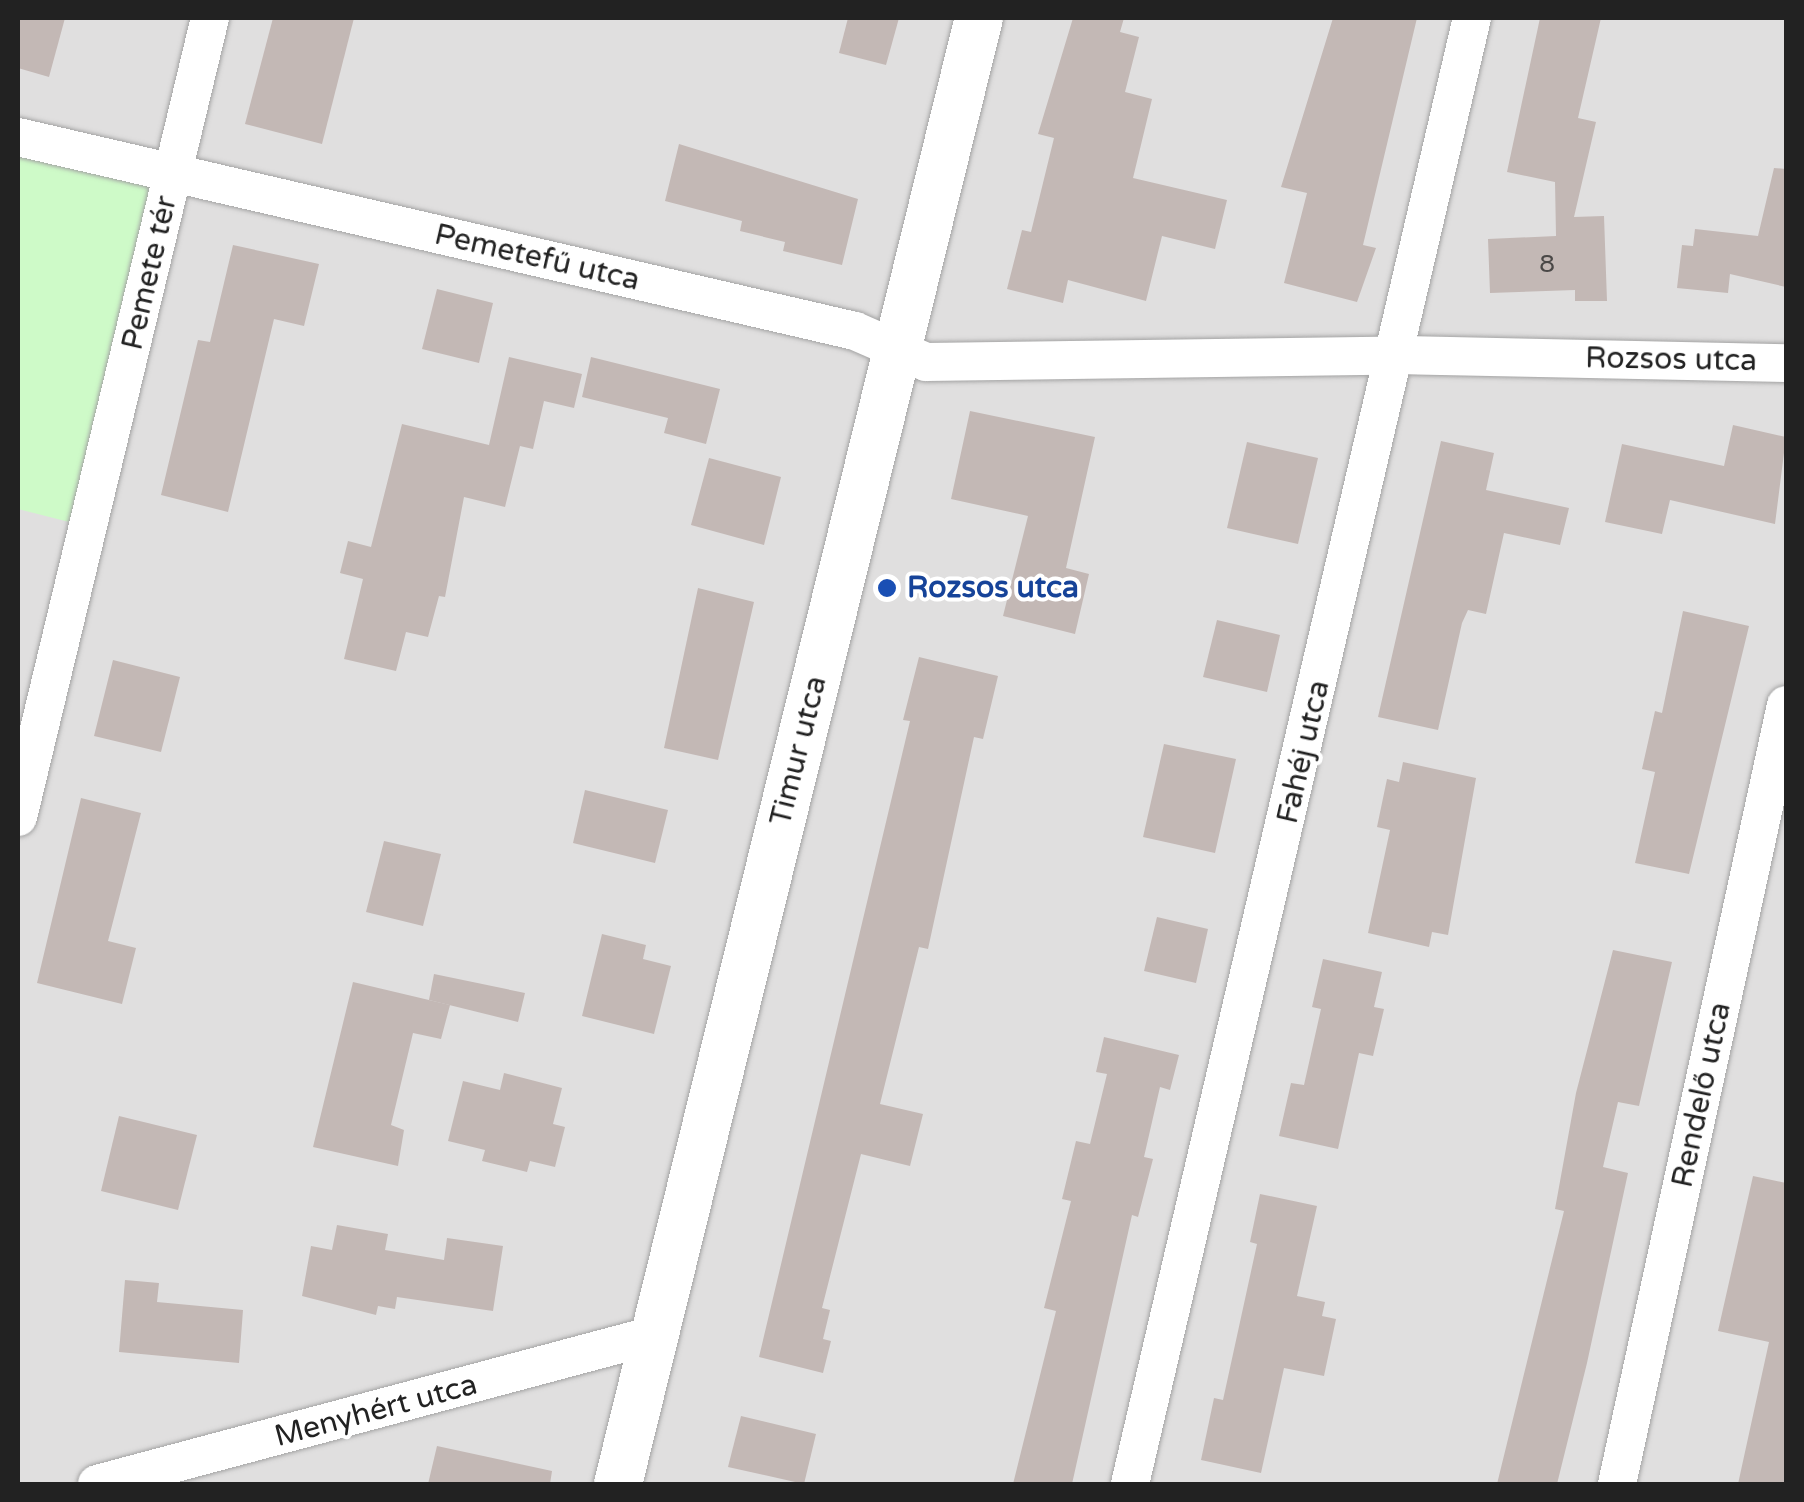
<!DOCTYPE html>
<meta charset="utf-8">
<style>
body{margin:0}
#map{position:relative;width:1804px;height:1502px;overflow:hidden;background:#f2ede9;font-family:"Varela Round",sans-serif}
div>[style]{position:absolute}
.residential>*{inset:0;background:#e0dfdf}
.park>*{inset:0;background:#cefac8}
.building>*{inset:0;background:#c3b8b5}
.roads{filter:drop-shadow(0 0 2px #a3a3a3) drop-shadow(0 0 2px #a3a3a3)}
.minor>*{height:38px;margin:-19px;padding:0 19px;transform-origin:19px;border-radius:19px;background:#fff}
.tertiary>*{height:48px;margin:-24px;padding:0 24px;transform-origin:24px;border-radius:24px;background:#fff}
.dots>*{width:28px;height:28px;translate:-50% -50%;box-sizing:border-box;border:5px solid #fff;border-radius:50%}
span{translate:-50% -50%;white-space:nowrap;text-align:center;line-height:1.15;-webkit-text-stroke:8px #fff;paint-order:stroke}
.number-label{font-size:25px;color:#4a4847}
.number-label span{-webkit-text-stroke-width:0}
.street-label{font-size:30px;color:#222}
.transit-label{font-size:30px;color:#164399;font-weight:700}
.left{translate:0 -50%;text-align:left}
.frame{position:absolute;inset:0;border:20px solid #222;pointer-events:none}
</style>
<div id="map">
<div class="residential">
<div style="clip-path:polygon(18px 18px,1786px 18px,1786px 1484px,18px 1484px)"></div>
</div>
<div class="park">
<div style="clip-path:polygon(18px 137px,173px 175px,89px 527px,18px 509px)"></div>
</div>
<div class="building">
<div style="clip-path:polygon(18px 18px,65px 18px,49px 77px,18px 68px)"></div>
<div style="clip-path:polygon(273px 18px,354px 18px,322px 144px,245px 124px)"></div>
<div style="clip-path:polygon(848px 18px,899px 18px,886px 65px,839px 53px)"></div>
<div style="clip-path:polygon(1073px 18px,1124px 18px,1120px 32px,1139px 37px,1125px 92px,1152px 99px,1133px 178px,1227px 200px,1215px 249px,1162px 236px,1146px 301px,1068px 280px,1063px 303px,1007px 289px,1022px 230px,1031px 232px,1054px 138px,1038px 134px)"></div>
<div style="clip-path:polygon(1333px 18px,1417px 18px,1363px 245px,1376px 248px,1357px 302px,1284px 283px,1307px 193px,1281px 187px)"></div>
<div style="clip-path:polygon(1540px 18px,1601px 18px,1578px 118px,1596px 122px,1574px 217px,1604px 216px,1607px 301px,1575px 301px,1575px 290px,1490px 293px,1488px 239px,1556px 236px,1555px 182px,1507px 172px)"></div>
<div style="clip-path:polygon(679px 144px,858px 199px,842px 265px,783px 251px,785px 242px,740px 231px,742px 221px,665px 201px)"></div>
<div style="clip-path:polygon(1774px 168px,1786px 169px,1786px 287px,1730px 274px,1728px 293px,1677px 288px,1682px 245px,1693px 246px,1695px 229px,1758px 236px)"></div>
<div style="clip-path:polygon(233px 245px,319px 264px,304px 326px,274px 319px,228px 512px,161px 495px,198px 340px,210px 342px)"></div>
<div style="clip-path:polygon(437px 289px,493px 303px,479px 363px,422px 349px)"></div>
<div style="clip-path:polygon(509px 357px,582px 374px,574px 408px,544px 401px,533px 449px,520px 446px,505px 507px,464px 497px,445px 597px,439px 596px,428px 637px,406px 632px,396px 671px,344px 659px,363px 579px,340px 573px,348px 541px,371px 547px,402px 424px,489px 445px)"></div>
<div style="clip-path:polygon(591px 357px,720px 389px,706px 444px,664px 433px,668px 418px,582px 397px)"></div>
<div style="clip-path:polygon(970px 411px,1095px 437px,1066px 568px,1089px 574px,1075px 634px,1003px 616px,1028px 516px,951px 499px)"></div>
<div style="clip-path:polygon(1733px 425px,1786px 437px,1775px 524px,1670px 500px,1662px 534px,1605px 522px,1622px 444px,1724px 466px)"></div>
<div style="clip-path:polygon(1441px 441px,1494px 453px,1486px 490px,1569px 508px,1560px 545px,1504px 533px,1486px 614px,1468px 610px,1462px 623px,1438px 730px,1378px 717px)"></div>
<div style="clip-path:polygon(1247px 442px,1318px 458px,1298px 544px,1227px 528px)"></div>
<div style="clip-path:polygon(709px 458px,781px 477px,764px 545px,691px 525px)"></div>
<div style="clip-path:polygon(698px 588px,754px 602px,718px 760px,664px 748px)"></div>
<div style="clip-path:polygon(1683px 611px,1749px 626px,1689px 874px,1635px 863px,1655px 772px,1642px 769px,1655px 711px,1662px 713px)"></div>
<div style="clip-path:polygon(1217px 620px,1280px 635px,1267px 692px,1203px 677px)"></div>
<div style="clip-path:polygon(919px 657px,998px 676px,983px 739px,974px 737px,928px 949px,919px 947px,880px 1104px,923px 1114px,910px 1166px,861px 1154px,822px 1308px,830px 1310px,823px 1339px,831px 1341px,823px 1373px,759px 1357px,910px 721px,903px 720px)"></div>
<div style="clip-path:polygon(113px 660px,180px 677px,161px 752px,94px 736px)"></div>
<div style="clip-path:polygon(1164px 744px,1236px 759px,1215px 853px,1143px 837px)"></div>
<div style="clip-path:polygon(1403px 762px,1476px 778px,1448px 935px,1432px 932px,1429px 947px,1368px 933px,1390px 830px,1377px 827px,1387px 779px,1399px 782px)"></div>
<div style="clip-path:polygon(585px 790px,668px 810px,655px 863px,573px 843px)"></div>
<div style="clip-path:polygon(81px 798px,141px 813px,108px 941px,136px 948px,122px 1004px,37px 983px)"></div>
<div style="clip-path:polygon(384px 841px,441px 854px,423px 926px,366px 912px)"></div>
<div style="clip-path:polygon(1157px 917px,1208px 929px,1196px 983px,1144px 971px)"></div>
<div style="clip-path:polygon(602px 934px,646px 945px,643px 959px,671px 966px,654px 1034px,582px 1016px)"></div>
<div style="clip-path:polygon(1613px 950px,1672px 962px,1639px 1106px,1618px 1102px,1603px 1167px,1628px 1173px,1587px 1363px,1557px 1484px,1497px 1484px,1564px 1211px,1555px 1209px,1576px 1093px)"></div>
<div style="clip-path:polygon(1323px 959px,1382px 972px,1374px 1007px,1384px 1009px,1373px 1056px,1359px 1053px,1338px 1149px,1279px 1136px,1291px 1083px,1304px 1085px,1321px 1009px,1312px 1007px)"></div>
<div style="clip-path:polygon(434px 974px,525px 993px,518px 1022px,429px 1000px)"></div>
<div style="clip-path:polygon(353px 982px,450px 1005px,441px 1039px,413px 1033px,391px 1125px,404px 1130px,398px 1166px,313px 1147px)"></div>
<div style="clip-path:polygon(1104px 1037px,1179px 1055px,1170px 1090px,1160px 1087px,1144px 1157px,1153px 1159px,1138px 1217px,1132px 1215px,1072px 1484px,1013px 1484px,1056px 1311px,1044px 1308px,1071px 1201px,1062px 1199px,1076px 1141px,1090px 1144px,1107px 1074px,1096px 1072px)"></div>
<div style="clip-path:polygon(504px 1073px,562px 1088px,553px 1124px,565px 1127px,555px 1167px,530px 1161px,527px 1172px,482px 1161px,485px 1150px,448px 1141px,463px 1081px,500px 1090px)"></div>
<div style="clip-path:polygon(119px 1116px,197px 1135px,178px 1210px,101px 1191px)"></div>
<div style="clip-path:polygon(1753px 1176px,1786px 1183px,1786px 1484px,1738px 1484px,1769px 1342px,1718px 1331px)"></div>
<div style="clip-path:polygon(1260px 1194px,1317px 1206px,1297px 1296px,1325px 1302px,1322px 1316px,1336px 1319px,1324px 1376px,1284px 1368px,1261px 1473px,1201px 1460px,1214px 1398px,1223px 1400px,1257px 1244px,1250px 1242px)"></div>
<div style="clip-path:polygon(337px 1225px,388px 1234px,385px 1250px,444px 1260px,447px 1238px,503px 1246px,493px 1311px,397px 1297px,395px 1309px,378px 1306px,376px 1315px,302px 1296px,311px 1246px,332px 1250px)"></div>
<div style="clip-path:polygon(125px 1280px,159px 1283px,157px 1302px,243px 1310px,239px 1363px,119px 1352px)"></div>
<div style="clip-path:polygon(741px 1416px,816px 1434px,804px 1484px,728px 1467px)"></div>
<div style="clip-path:polygon(437px 1446px,552px 1471px,550px 1484px,428px 1484px)"></div>
</div>
<div class="roads">
<div class="minor">
<div style="left:18px;top:137px;width:859px;rotate:13.05deg"></div>
<div style="left:855px;top:331px;width:77px;rotate:23.6deg"></div>
<div style="left:926px;top:362px;width:472px;rotate:-0.8deg"></div>
<div style="left:1398px;top:355px;width:388px;rotate:1.2deg"></div>
<div style="left:18px;top:817px;width:822px;rotate:-76.49deg"></div>
<div style="left:97px;top:1484px;width:577px;rotate:-14.98deg"></div>
<div style="left:1130px;top:1484px;width:1505px;rotate:-76.87deg"></div>
<div style="left:1617px;top:1484px;width:797px;rotate:-77.76deg"></div>
</div>
<div class="tertiary">
<div style="left:618px;top:1484px;width:1510px;rotate:-76.17deg"></div>
</div>
</div>
<div class="dots">
<div style="left:887px;top:588px;background:#1a4fb4"></div>
</div>
<div class="number-label">
<span style="left:1547px;top:264px">8</span>
</div>
<div class="street-label">
<span style="left:537px;top:258px;rotate:13deg">Pemetefű utca</span>
<span style="left:150px;top:273px;rotate:-77deg">Pemete tér</span>
<span style="left:1671px;top:360px;rotate:1deg">Rozsos utca</span>
<span style="left:799px;top:751px;rotate:-76deg">Timur utca</span>
<span style="left:1304px;top:752px;rotate:-77deg">Fahéj utca</span>
<span style="left:1702px;top:1095px;rotate:-78deg">Rendelő utca</span>
<span style="left:376px;top:1411px;rotate:-15deg">Menyhért utca</span>
</div>
<div class="transit-label">
<span class="left" style="left:907px;top:588px">Rozsos utca</span>
</div>
<div class="frame"></div>
</div>
